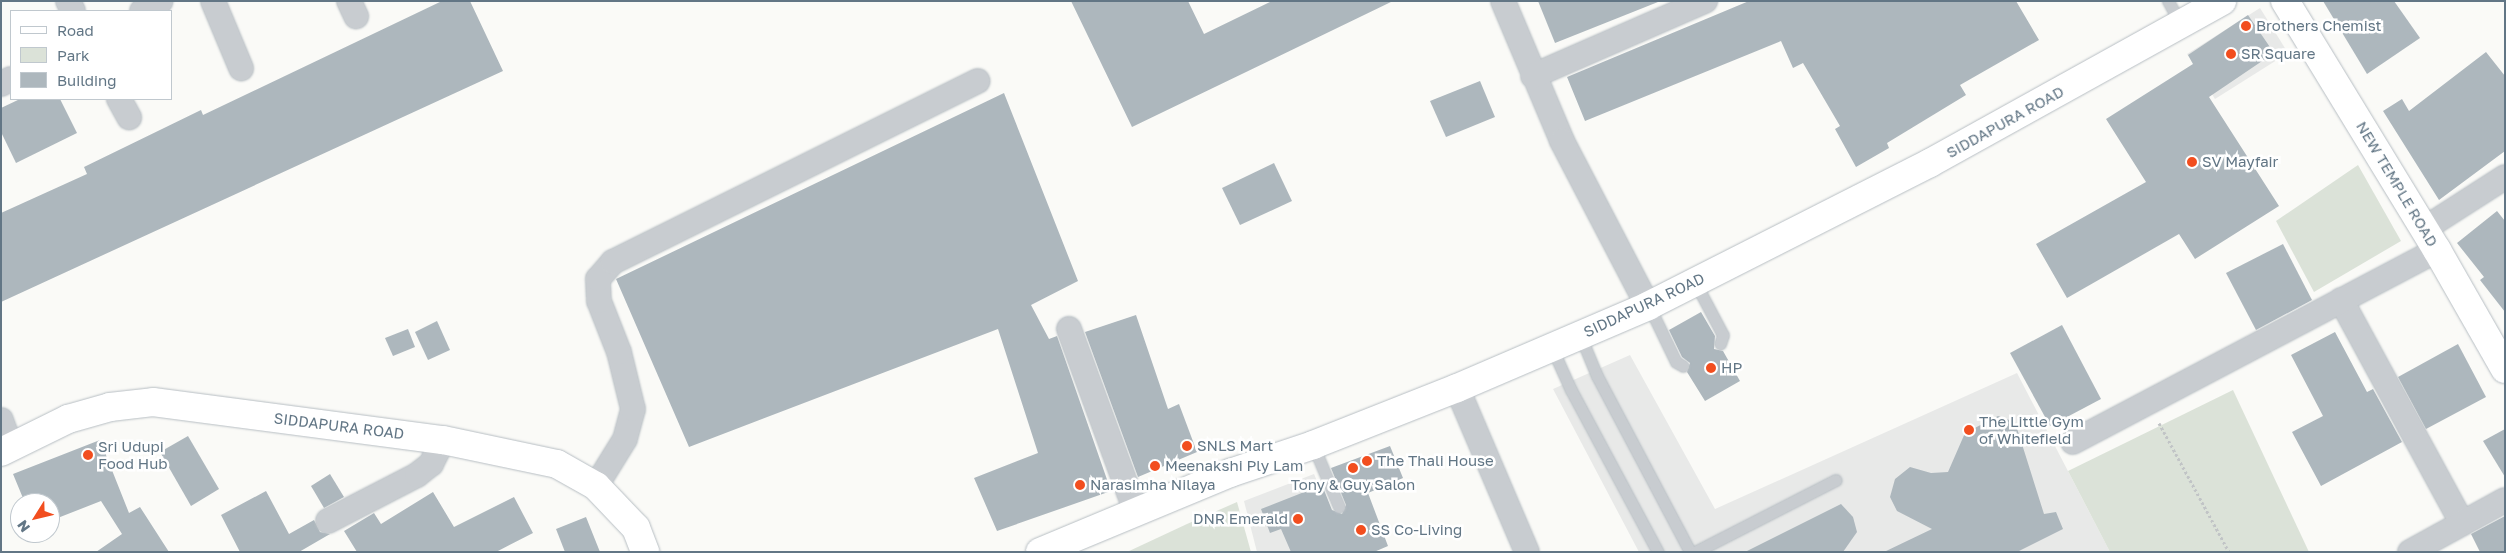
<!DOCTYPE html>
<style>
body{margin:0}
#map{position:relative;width:2506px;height:553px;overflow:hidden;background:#fafaf7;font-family:"Golos Text",sans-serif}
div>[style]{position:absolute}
.built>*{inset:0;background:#e8e9e8}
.green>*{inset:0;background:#dbe2d8}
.building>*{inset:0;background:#adb7bd}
.path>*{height:3px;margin-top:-1.5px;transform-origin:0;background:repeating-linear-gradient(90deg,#c1c4c6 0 2.5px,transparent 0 5px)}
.roads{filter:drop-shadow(0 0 1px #b7bec3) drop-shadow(0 0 1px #b7bec3)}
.lane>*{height:11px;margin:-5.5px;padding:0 5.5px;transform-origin:5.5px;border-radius:5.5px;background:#c8ccd0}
.street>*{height:24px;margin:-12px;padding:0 12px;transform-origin:12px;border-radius:12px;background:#c8ccd0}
.secondary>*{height:28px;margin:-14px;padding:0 14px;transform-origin:14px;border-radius:14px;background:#fff}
.dots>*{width:14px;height:14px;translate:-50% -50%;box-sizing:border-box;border:2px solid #fff;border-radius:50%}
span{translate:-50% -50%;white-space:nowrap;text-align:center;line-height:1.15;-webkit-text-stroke:5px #fff;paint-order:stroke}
.poi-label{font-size:15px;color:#627685}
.left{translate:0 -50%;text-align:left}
.right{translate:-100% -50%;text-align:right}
.street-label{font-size:15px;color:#627685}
.frame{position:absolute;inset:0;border:2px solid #627685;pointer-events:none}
.legend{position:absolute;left:10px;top:10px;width:162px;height:90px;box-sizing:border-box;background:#fff;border:1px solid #c0c8ce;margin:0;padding:6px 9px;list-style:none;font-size:15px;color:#627685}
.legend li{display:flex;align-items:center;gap:10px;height:25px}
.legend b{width:25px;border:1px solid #c0c8ce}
.north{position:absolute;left:10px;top:493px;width:50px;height:50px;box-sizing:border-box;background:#fff;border:1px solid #c0c8ce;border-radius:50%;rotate:234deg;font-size:14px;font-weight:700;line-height:20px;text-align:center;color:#627685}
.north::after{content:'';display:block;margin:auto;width:18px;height:22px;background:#f24e1f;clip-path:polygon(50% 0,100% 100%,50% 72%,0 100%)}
</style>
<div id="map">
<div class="built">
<div style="clip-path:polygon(2260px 8px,2288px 53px,2215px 99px,2187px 54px)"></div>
<div style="clip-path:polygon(1630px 355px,1715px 509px,2017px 373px,2110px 552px,1639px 552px,1553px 389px)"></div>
<div style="clip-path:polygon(1314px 474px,1347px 552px,1257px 552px,1244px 501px)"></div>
</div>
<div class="green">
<div style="clip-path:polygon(2358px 165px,2401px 241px,2314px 292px,2276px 221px)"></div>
<div style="clip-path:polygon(2233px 390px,2309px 552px,2110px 552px,2068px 471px)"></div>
<div style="clip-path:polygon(1237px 502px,1251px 552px,1127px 552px,1187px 524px)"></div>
</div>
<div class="building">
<div style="clip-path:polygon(442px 1px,470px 1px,503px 71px,1px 302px,1px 213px,87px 174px,84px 167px,201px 110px,203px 115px)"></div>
<div style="clip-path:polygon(1071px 1px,1188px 1px,1204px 34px,1272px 1px,1393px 1px,1132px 127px)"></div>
<div style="clip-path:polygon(1538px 1px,1658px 1px,1658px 2px,1555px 43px)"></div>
<div style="clip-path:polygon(1749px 1px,2016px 1px,2039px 40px,1960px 85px,1966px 95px,1887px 143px,1889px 148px,1856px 167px,1835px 129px,1840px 126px,1803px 63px,1793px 68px,1781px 41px,1585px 121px,1567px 77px)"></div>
<div style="clip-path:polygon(2323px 1px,2394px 1px,2420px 38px,2367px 74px)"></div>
<div style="clip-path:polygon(2248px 15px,2274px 53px,2209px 97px,2279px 206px,2195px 259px,2179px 234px,2067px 298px,2036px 244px,2146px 182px,2106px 119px,2193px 64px,2188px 55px)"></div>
<div style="clip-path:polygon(2486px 52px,2505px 76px,2505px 151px,2439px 200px,2383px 111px,2402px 99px,2409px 111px)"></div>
<div style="clip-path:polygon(1480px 81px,1495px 117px,1446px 137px,1430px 101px)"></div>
<div style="clip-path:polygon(1004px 93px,1078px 281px,1031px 305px,1049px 339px,1057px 336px,1111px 491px,997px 531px,974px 478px,1038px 453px,998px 329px,689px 447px,616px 279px)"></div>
<div style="clip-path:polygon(20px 99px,60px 99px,77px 133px,16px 163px,1px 132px,1px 108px)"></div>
<div style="clip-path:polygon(1274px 163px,1292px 201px,1240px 225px,1222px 188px)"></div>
<div style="clip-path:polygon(2497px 211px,2505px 221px,2505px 312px,2480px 280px,2484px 277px,2457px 243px)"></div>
<div style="clip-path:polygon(2283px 244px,2312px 300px,2256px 330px,2226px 273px)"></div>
<div style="clip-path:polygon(1701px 312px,1715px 336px,1714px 349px,1723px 351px,1740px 381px,1705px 401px,1687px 372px,1690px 363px,1682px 357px,1669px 330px)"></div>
<div style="clip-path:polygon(1136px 315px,1168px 409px,1179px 404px,1197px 452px,1138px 477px,1085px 332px)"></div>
<div style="clip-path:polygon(437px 321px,450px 350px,428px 360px,415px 332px)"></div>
<div style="clip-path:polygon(2062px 325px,2101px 399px,2050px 426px,2010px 353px)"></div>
<div style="clip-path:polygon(408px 329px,415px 347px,393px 356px,385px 338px)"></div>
<div style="clip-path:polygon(2335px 332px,2367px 392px,2373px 389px,2402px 442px,2321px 486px,2292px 432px,2323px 416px,2291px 355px)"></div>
<div style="clip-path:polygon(2458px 344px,2486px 397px,2426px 429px,2398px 377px)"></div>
<div style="clip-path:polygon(1998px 416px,2015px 422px,2044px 514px,2056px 512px,2063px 529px,2017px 552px,1884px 552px,1932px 529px,1897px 511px,1890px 497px,1895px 479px,1910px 467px,1931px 473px,1948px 472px,1965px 433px)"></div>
<div style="clip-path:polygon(2505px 429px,2505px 477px,2483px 441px)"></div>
<div style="clip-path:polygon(188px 436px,219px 489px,191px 506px,160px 452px)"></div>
<div style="clip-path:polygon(100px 440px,129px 513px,140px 507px,169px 552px,96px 552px,122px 534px,101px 501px,50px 521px,50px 503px,25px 503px,13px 474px)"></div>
<div style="clip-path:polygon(1390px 446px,1403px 478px,1368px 493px,1388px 546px,1374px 552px,1291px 552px,1281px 529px,1270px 533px,1261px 509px,1322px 485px,1332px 510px,1342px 514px,1346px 505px,1331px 468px)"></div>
<div style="clip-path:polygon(330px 474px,344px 497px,324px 508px,311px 486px)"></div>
<div style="clip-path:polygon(266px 491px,289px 534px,314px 520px,320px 532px,330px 534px,299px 552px,240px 552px,221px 515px)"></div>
<div style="clip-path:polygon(433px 492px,454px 527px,514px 497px,533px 533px,496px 552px,357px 552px,344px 531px,374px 513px,381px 524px)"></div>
<div style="clip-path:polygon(1841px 504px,1853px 517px,1857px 532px,1843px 552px,1745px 552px)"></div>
<div style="clip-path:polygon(2505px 516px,2505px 552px,2480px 552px,2471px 534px)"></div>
<div style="clip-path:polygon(586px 517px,600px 552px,565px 552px,556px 529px)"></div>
</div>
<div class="path">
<div style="left:2159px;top:423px;width:147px;rotate:61.5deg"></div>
</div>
<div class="roads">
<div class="lane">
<div style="left:2168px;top:1px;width:26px;rotate:61deg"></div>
<div style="left:1695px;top:282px;width:60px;rotate:62.2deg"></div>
<div style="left:1723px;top:335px;width:9px;rotate:108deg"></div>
<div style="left:1649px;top:306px;width:62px;rotate:64.3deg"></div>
<div style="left:1676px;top:362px;width:8px;rotate:30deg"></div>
<div style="left:1580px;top:335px;width:44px;rotate:67.5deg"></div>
<div style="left:1597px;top:376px;width:199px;rotate:62.1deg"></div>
<div style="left:1552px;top:348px;width:46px;rotate:65.7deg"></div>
<div style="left:1571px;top:390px;width:184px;rotate:61.8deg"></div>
<div style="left:1313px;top:445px;width:67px;rotate:67.2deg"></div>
<div style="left:1695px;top:552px;width:158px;rotate:-27.1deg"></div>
</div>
<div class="street">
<div style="left:68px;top:1px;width:11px;rotate:63deg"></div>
<div style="left:213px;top:1px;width:73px;rotate:67.3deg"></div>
<div style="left:349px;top:1px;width:17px;rotate:65deg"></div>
<div style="left:1503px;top:1px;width:152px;rotate:67.1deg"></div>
<div style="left:1562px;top:141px;width:186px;rotate:62.5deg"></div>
<div style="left:142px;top:11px;width:21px;rotate:-28deg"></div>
<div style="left:1533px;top:76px;width:188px;rotate:-23.6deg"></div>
<div style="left:1px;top:84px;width:11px;rotate:-27deg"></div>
<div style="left:119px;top:99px;width:21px;rotate:61deg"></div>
<div style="left:2424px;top:229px;width:96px;rotate:-32.7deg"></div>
<div style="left:2341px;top:300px;width:254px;rotate:61.5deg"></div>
<div style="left:1069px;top:329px;width:195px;rotate:69.9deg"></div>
<div style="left:1457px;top:388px;width:178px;rotate:66.9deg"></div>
<div style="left:1px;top:420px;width:29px;rotate:70deg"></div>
<div style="left:2073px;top:442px;width:412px;rotate:-27.8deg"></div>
<div style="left:596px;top:486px;width:55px;rotate:-58.3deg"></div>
<div style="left:625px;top:439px;width:31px;rotate:-75deg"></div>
<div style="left:633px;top:409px;width:59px;rotate:-103.8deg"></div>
<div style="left:619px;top:352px;width:55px;rotate:-111.4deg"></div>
<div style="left:599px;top:301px;width:22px;rotate:-93deg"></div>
<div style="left:598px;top:279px;width:23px;rotate:-49deg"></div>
<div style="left:613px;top:262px;width:407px;rotate:-26.4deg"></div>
<div style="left:328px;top:521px;width:100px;rotate:-27.3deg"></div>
<div style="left:417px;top:475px;width:18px;rotate:-38deg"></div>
<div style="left:431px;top:464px;width:27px;rotate:-63deg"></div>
<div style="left:2410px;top:552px;width:108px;rotate:-28.7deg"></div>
</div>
<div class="secondary">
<div style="left:2285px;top:1px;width:292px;rotate:58.6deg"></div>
<div style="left:2437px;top:250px;width:137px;rotate:60.3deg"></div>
<div style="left:1px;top:452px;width:75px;rotate:-26.2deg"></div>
<div style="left:68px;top:419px;width:44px;rotate:-15.9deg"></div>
<div style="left:110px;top:407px;width:43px;rotate:-6.6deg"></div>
<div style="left:153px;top:402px;width:292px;rotate:7.5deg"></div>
<div style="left:443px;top:440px;width:116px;rotate:11.9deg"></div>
<div style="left:557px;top:464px;width:45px;rotate:29.4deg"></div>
<div style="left:596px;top:486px;width:58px;rotate:46.4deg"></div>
<div style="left:636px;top:528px;width:26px;rotate:69deg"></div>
<div style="left:1040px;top:552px;width:206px;rotate:-22.6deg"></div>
<div style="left:1230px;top:473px;width:88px;rotate:-18.6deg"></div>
<div style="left:1313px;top:445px;width:155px;rotate:-21.6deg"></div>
<div style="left:1457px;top:388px;width:208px;rotate:-23.2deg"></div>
<div style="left:1648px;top:306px;width:316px;rotate:-26.9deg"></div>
<div style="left:1930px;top:163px;width:334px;rotate:-29deg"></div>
</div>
</div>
<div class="dots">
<div style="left:2246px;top:26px;background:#f24e1f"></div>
<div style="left:2231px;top:54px;background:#f24e1f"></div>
<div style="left:2192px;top:162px;background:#f24e1f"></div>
<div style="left:1711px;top:368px;background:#f24e1f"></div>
<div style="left:1969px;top:430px;background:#f24e1f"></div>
<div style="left:1187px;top:446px;background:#f24e1f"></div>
<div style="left:88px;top:455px;background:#f24e1f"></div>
<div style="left:1367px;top:461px;background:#f24e1f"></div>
<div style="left:1155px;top:466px;background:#f24e1f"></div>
<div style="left:1353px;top:468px;background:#f24e1f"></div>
<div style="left:1080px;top:485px;background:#f24e1f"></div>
<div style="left:1298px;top:519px;background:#f24e1f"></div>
<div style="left:1361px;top:530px;background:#f24e1f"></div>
</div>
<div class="poi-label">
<span class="left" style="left:2256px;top:26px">Brothers Chemist</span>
<span class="left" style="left:2241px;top:54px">SR Square</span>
<span class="left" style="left:2202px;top:162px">SV Mayfair</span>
<span class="left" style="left:1721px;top:368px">HP</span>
<span class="left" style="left:1979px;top:430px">The Little Gym<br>of Whitefield</span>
<span class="left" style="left:98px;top:455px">Sri Udupi<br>Food Hub</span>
<span class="left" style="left:1197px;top:446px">SNLS Mart</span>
<span class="left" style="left:1377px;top:461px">The Thali House</span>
<span class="left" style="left:1165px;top:466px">Meenakshi Ply Lam</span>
<span class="left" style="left:1090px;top:485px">Narasimha Nilaya</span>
<span style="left:1353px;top:485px">Tony &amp; Guy Salon</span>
<span class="right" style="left:1288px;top:519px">DNR Emerald</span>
<span class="left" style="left:1371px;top:530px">SS Co-Living</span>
</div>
<div class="street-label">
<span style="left:2005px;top:122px;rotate:-29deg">SIDDAPURA ROAD</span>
<span style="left:2397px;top:184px;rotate:59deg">NEW TEMPLE ROAD</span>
<span style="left:1644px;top:305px;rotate:-25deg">SIDDAPURA ROAD</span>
<span style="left:339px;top:426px;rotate:7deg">SIDDAPURA ROAD</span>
</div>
<div class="frame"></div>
<ul class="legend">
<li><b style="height:6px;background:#fff"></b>Road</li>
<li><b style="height:14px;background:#dbe2d8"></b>Park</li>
<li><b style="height:14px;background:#adb7bd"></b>Building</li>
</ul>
<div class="north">N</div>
</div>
